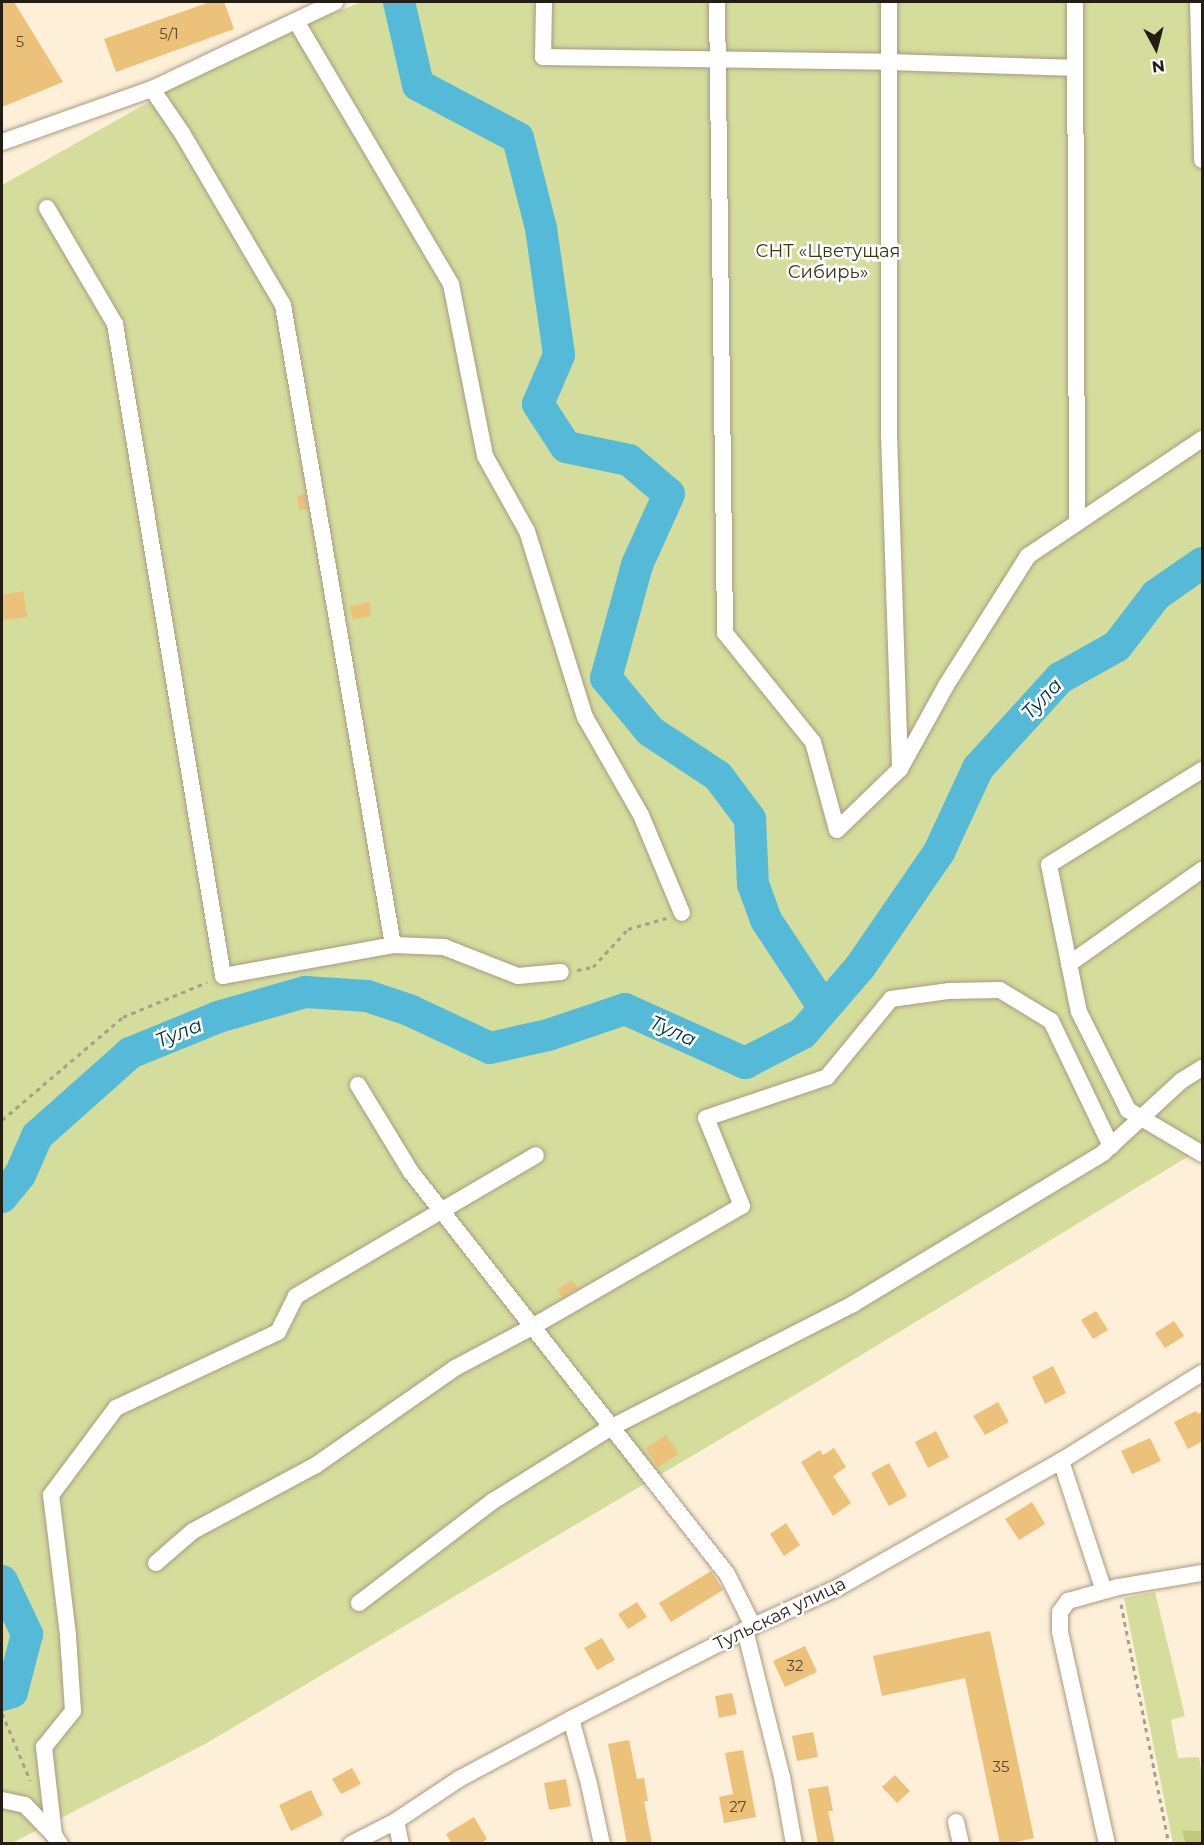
<!DOCTYPE html>
<meta charset="utf-8">
<style>
body{margin:0}
#map{position:relative;width:1204px;height:1845px;overflow:hidden;background:#feefd9;font-family:Montserrat,sans-serif}
div>[style]{position:absolute}
.green>*{inset:0;background:#d4dd9c}
.forest>*{inset:0;background:#c1ca7c}
.river>*{height:32px;margin:-16px;padding:0 16px;transform-origin:16px;border-radius:16px;background:#55bad7}
.building>*{inset:0;background:#ecc17a}
.path>*{height:3px;margin-top:-1.5px;transform-origin:0;background:repeating-linear-gradient(90deg,#a99e8c 0 4.5px,transparent 0 9px)}
.roads{filter:drop-shadow(0 0 2px #ab9a80) drop-shadow(0 0 2px #ab9a80)}
.minor>*{height:16px;margin:-8px;padding:0 8px;transform-origin:8px;border-radius:8px;background:#fff}
span{translate:-50% -50%;white-space:nowrap;text-align:center;line-height:1.15;-webkit-text-stroke:5px #fff;paint-order:stroke}
.number-label{font-size:15px;color:#55462d}
.number-label span{-webkit-text-stroke-width:0}
.park-label{font-size:18px;color:#343816}
.street-label{font-size:18px;color:#231d13}
.water-label{font-size:20px;color:#00313e;font-style:italic}
.frame{position:absolute;inset:0;border:3px solid #231d13;pointer-events:none}
.north{position:absolute;left:1126px;top:18px;width:60px;height:60px;-webkit-text-stroke:4px #fff;paint-order:stroke;rotate:173deg;font-size:16px;font-weight:700;line-height:24px;text-align:center;color:#231d13}
.north::after{content:'';display:block;margin:auto;width:21px;height:27px;background:#231d13;clip-path:polygon(50% 0,100% 100%,50% 72%,0 100%)}
</style>
<div id="map">
<div class="green">
<div style="clip-path:polygon(362px 2px,1202px 2px,1202px 1148px,820px 1380px,205px 1744px,10px 1844px,2px 1843px,2px 185px,248px 46px)"></div>
<div style="clip-path:polygon(1155px 1592px,1185px 1716px,1171px 1720px,1178px 1758px,1199px 1757px,1202px 1776px,1202px 1831px,1182px 1830px,1185px 1843px,1173px 1843px,1124px 1598px)"></div>
</div>
<div class="forest">
<div style="clip-path:polygon(1182px 1830px,1202px 1831px,1202px 1843px,1185px 1843px)"></div>
</div>
<div class="river">
<div style="left:399px;top:2px;width:85px;rotate:77.1deg"></div>
<div style="left:418px;top:85px;width:113px;rotate:27.9deg"></div>
<div style="left:518px;top:138px;width:93px;rotate:75.7deg"></div>
<div style="left:541px;top:228px;width:128px;rotate:81.9deg"></div>
<div style="left:559px;top:355px;width:53px;rotate:113.2deg"></div>
<div style="left:538px;top:404px;width:51px;rotate:56.9deg"></div>
<div style="left:566px;top:447px;width:64px;rotate:11.7deg"></div>
<div style="left:629px;top:460px;width:52px;rotate:40.4deg"></div>
<div style="left:669px;top:494px;width:78px;rotate:114.3deg"></div>
<div style="left:637px;top:565px;width:117px;rotate:105.3deg"></div>
<div style="left:606px;top:678px;width:69px;rotate:50.3deg"></div>
<div style="left:650px;top:731px;width:82px;rotate:33.5deg"></div>
<div style="left:718px;top:776px;width:54px;rotate:53.3deg"></div>
<div style="left:750px;top:819px;width:65px;rotate:87.4deg"></div>
<div style="left:753px;top:884px;width:38px;rotate:70deg"></div>
<div style="left:766px;top:920px;width:105px;rotate:56.6deg"></div>
<div style="left:2px;top:1197px;width:28px;rotate:-51deg"></div>
<div style="left:20px;top:1175px;width:43px;rotate:-66.4deg"></div>
<div style="left:37px;top:1136px;width:125px;rotate:-41.7deg"></div>
<div style="left:130px;top:1053px;width:95px;rotate:-22.2deg"></div>
<div style="left:218px;top:1017px;width:91px;rotate:-16deg"></div>
<div style="left:305px;top:992px;width:62px;rotate:3.7deg"></div>
<div style="left:367px;top:996px;width:44px;rotate:18.4deg"></div>
<div style="left:409px;top:1010px;width:89px;rotate:25.1deg"></div>
<div style="left:490px;top:1048px;width:59px;rotate:-12.6deg"></div>
<div style="left:548px;top:1035px;width:81px;rotate:-18.7deg"></div>
<div style="left:625px;top:1009px;width:132px;rotate:24.2deg"></div>
<div style="left:745px;top:1063px;width:65px;rotate:-27.3deg"></div>
<div style="left:803px;top:1033px;width:87px;rotate:-49.2deg"></div>
<div style="left:860px;top:967px;width:140px;rotate:-55.5deg"></div>
<div style="left:939px;top:852px;width:93px;rotate:-65.1deg"></div>
<div style="left:978px;top:768px;width:122px;rotate:-47.7deg"></div>
<div style="left:1060px;top:678px;width:65px;rotate:-29.3deg"></div>
<div style="left:1117px;top:646px;width:64px;rotate:-52.6deg"></div>
<div style="left:1156px;top:595px;width:56px;rotate:-34.8deg"></div>
<div style="left:2px;top:1581px;width:59px;rotate:64.7deg"></div>
<div style="left:27px;top:1634px;width:60px;rotate:104.5deg"></div>
<div style="left:12px;top:1692px;width:10px;rotate:163deg"></div>
</div>
<div class="building">
<div style="clip-path:polygon(14px 2px,63px 82px,2px 107px,2px 3px)"></div>
<div style="clip-path:polygon(210px 2px,224px 2px,234px 29px,116px 72px,104px 39px)"></div>
<div style="clip-path:polygon(305px 494px,307px 509px,299px 510px,297px 496px)"></div>
<div style="clip-path:polygon(23px 591px,27px 617px,2px 620px,2px 595px)"></div>
<div style="clip-path:polygon(369px 602px,371px 616px,353px 620px,350px 606px)"></div>
<div style="clip-path:polygon(572px 1280px,578px 1288px,562px 1297px,557px 1290px)"></div>
<div style="clip-path:polygon(1096px 1311px,1108px 1330px,1093px 1339px,1081px 1320px)"></div>
<div style="clip-path:polygon(1174px 1321px,1184px 1336px,1165px 1348px,1155px 1333px)"></div>
<div style="clip-path:polygon(1053px 1366px,1066px 1393px,1045px 1404px,1032px 1377px)"></div>
<div style="clip-path:polygon(998px 1402px,1009px 1422px,985px 1435px,973px 1416px)"></div>
<div style="clip-path:polygon(1196px 1411px,1198px 1414px,1203px 1411px,1203px 1441px,1188px 1449px,1174px 1422px)"></div>
<div style="clip-path:polygon(936px 1431px,949px 1457px,928px 1468px,915px 1442px)"></div>
<div style="clip-path:polygon(666px 1435px,679px 1454px,658px 1467px,646px 1448px)"></div>
<div style="clip-path:polygon(1150px 1438px,1161px 1461px,1132px 1474px,1121px 1451px)"></div>
<div style="clip-path:polygon(834px 1448px,846px 1467px,833px 1476px,851px 1503px,833px 1516px,801px 1462px,820px 1450px,823px 1455px)"></div>
<div style="clip-path:polygon(889px 1463px,907px 1496px,889px 1506px,871px 1473px)"></div>
<div style="clip-path:polygon(1032px 1502px,1045px 1524px,1019px 1540px,1005px 1519px)"></div>
<div style="clip-path:polygon(786px 1523px,800px 1545px,784px 1556px,770px 1534px)"></div>
<div style="clip-path:polygon(711px 1571px,723px 1590px,671px 1622px,659px 1603px)"></div>
<div style="clip-path:polygon(637px 1602px,647px 1617px,628px 1629px,618px 1614px)"></div>
<div style="clip-path:polygon(990px 1631px,1034px 1838px,1007px 1844px,1000px 1844px,965px 1678px,882px 1696px,873px 1656px)"></div>
<div style="clip-path:polygon(602px 1638px,615px 1660px,597px 1670px,584px 1648px)"></div>
<div style="clip-path:polygon(805px 1646px,817px 1672px,785px 1687px,773px 1661px)"></div>
<div style="clip-path:polygon(732px 1693px,737px 1714px,719px 1718px,715px 1696px)"></div>
<div style="clip-path:polygon(813px 1732px,818px 1757px,797px 1761px,792px 1736px)"></div>
<div style="clip-path:polygon(629px 1740px,637px 1779px,644px 1778px,648px 1801px,644px 1801px,652px 1844px,627px 1844px,608px 1744px)"></div>
<div style="clip-path:polygon(743px 1750px,756px 1817px,724px 1823px,719px 1797px,733px 1794px,725px 1753px)"></div>
<div style="clip-path:polygon(352px 1768px,361px 1784px,341px 1794px,332px 1779px)"></div>
<div style="clip-path:polygon(895px 1775px,910px 1791px,897px 1803px,882px 1787px)"></div>
<div style="clip-path:polygon(566px 1779px,571px 1806px,549px 1810px,544px 1783px)"></div>
<div style="clip-path:polygon(828px 1786px,833px 1811px,828px 1811px,835px 1844px,818px 1844px,808px 1789px)"></div>
<div style="clip-path:polygon(311px 1790px,323px 1815px,291px 1831px,279px 1805px)"></div>
<div style="clip-path:polygon(474px 1817px,487px 1839px,480px 1844px,452px 1844px,446px 1834px)"></div>
</div>
<div class="path">
<div style="left:577px;top:970px;width:16px;rotate:-11deg"></div>
<div style="left:593px;top:967px;width:52px;rotate:-47.4deg"></div>
<div style="left:628px;top:929px;width:40px;rotate:-16deg"></div>
<div style="left:2px;top:1120px;width:159px;rotate:-40.4deg"></div>
<div style="left:123px;top:1017px;width:91px;rotate:-22.6deg"></div>
<div style="left:1121px;top:1604px;width:245px;rotate:78.7deg"></div>
<div style="left:2px;top:1713px;width:73px;rotate:67.3deg"></div>
</div>
<div class="roads">
<div class="minor">
<div style="left:544px;top:2px;width:55px;rotate:91deg"></div>
<div style="left:543px;top:57px;width:345px;rotate:0.8deg"></div>
<div style="left:888px;top:62px;width:186px;rotate:1.8deg"></div>
<div style="left:717px;top:2px;width:631px;rotate:89.27deg"></div>
<div style="left:725px;top:633px;width:140px;rotate:51.1deg"></div>
<div style="left:813px;top:742px;width:91px;rotate:74.7deg"></div>
<div style="left:837px;top:830px;width:88px;rotate:-44.1deg"></div>
<div style="left:900px;top:769px;width:97px;rotate:-61.1deg"></div>
<div style="left:947px;top:684px;width:151px;rotate:-57.7deg"></div>
<div style="left:1028px;top:556px;width:210px;rotate:-33.9deg"></div>
<div style="left:889px;top:2px;width:433px;rotate:90deg"></div>
<div style="left:889px;top:435px;width:333px;rotate:88.1deg"></div>
<div style="left:1075px;top:2px;width:519px;rotate:89.78deg"></div>
<div style="left:1198px;top:2px;width:158px;rotate:88.5deg"></div>
<div style="left:296px;top:21px;width:305px;rotate:59.5deg"></div>
<div style="left:451px;top:284px;width:175px;rotate:78.8deg"></div>
<div style="left:485px;top:456px;width:86px;rotate:60.8deg"></div>
<div style="left:527px;top:531px;width:195px;rotate:72.7deg"></div>
<div style="left:585px;top:717px;width:113px;rotate:60.3deg"></div>
<div style="left:641px;top:815px;width:106px;rotate:67.3deg"></div>
<div style="left:152px;top:89px;width:53px;rotate:55.7deg"></div>
<div style="left:182px;top:133px;width:199px;rotate:59.6deg"></div>
<div style="left:283px;top:305px;width:649px;rotate:80.25deg"></div>
<div style="left:2px;top:142px;width:159px;rotate:-19.5deg"></div>
<div style="left:152px;top:89px;width:203px;rotate:-25.4deg"></div>
<div style="left:47px;top:208px;width:134px;rotate:59.6deg"></div>
<div style="left:115px;top:324px;width:661px;rotate:80.59deg"></div>
<div style="left:223px;top:976px;width:173px;rotate:-10.3deg"></div>
<div style="left:393px;top:945px;width:51px;rotate:2.2deg"></div>
<div style="left:444px;top:947px;width:79px;rotate:21.4deg"></div>
<div style="left:518px;top:976px;width:43px;rotate:-5.3deg"></div>
<div style="left:1202px;top:770px;width:180px;rotate:148.2deg"></div>
<div style="left:1049px;top:865px;width:150px;rotate:78.5deg"></div>
<div style="left:1079px;top:1012px;width:110px;rotate:63.4deg"></div>
<div style="left:1128px;top:1110px;width:86px;rotate:30.7deg"></div>
<div style="left:1069px;top:964px;width:163px;rotate:-35.3deg"></div>
<div style="left:358px;top:1085px;width:102px;rotate:58.7deg"></div>
<div style="left:411px;top:1172px;width:511px;rotate:51.83deg"></div>
<div style="left:727px;top:1574px;width:58px;rotate:63.4deg"></div>
<div style="left:1061px;top:1461px;width:137px;rotate:71.7deg"></div>
<div style="left:156px;top:1563px;width:49px;rotate:-40.9deg"></div>
<div style="left:193px;top:1531px;width:140px;rotate:-28.2deg"></div>
<div style="left:316px;top:1465px;width:169px;rotate:-34.9deg"></div>
<div style="left:455px;top:1368px;width:87px;rotate:-28deg"></div>
<div style="left:532px;top:1327px;width:242px;rotate:-30deg"></div>
<div style="left:742px;top:1206px;width:95px;rotate:-112.2deg"></div>
<div style="left:706px;top:1118px;width:128px;rotate:-18.7deg"></div>
<div style="left:827px;top:1077px;width:101px;rotate:-50.6deg"></div>
<div style="left:891px;top:999px;width:59px;rotate:-7.9deg"></div>
<div style="left:949px;top:991px;width:51px;rotate:-1.1deg"></div>
<div style="left:1000px;top:990px;width:60px;rotate:31.3deg"></div>
<div style="left:1051px;top:1021px;width:139px;rotate:64.4deg"></div>
<div style="left:359px;top:1603px;width:168px;rotate:-37.3deg"></div>
<div style="left:493px;top:1501px;width:138px;rotate:-32deg"></div>
<div style="left:610px;top:1428px;width:273px;rotate:-27deg"></div>
<div style="left:853px;top:1304px;width:292px;rotate:-31.1deg"></div>
<div style="left:1103px;top:1153px;width:106px;rotate:-42.7deg"></div>
<div style="left:1181px;top:1081px;width:25px;rotate:-32deg"></div>
<div style="left:745px;top:1630px;width:152px;rotate:75.9deg"></div>
<div style="left:782px;top:1777px;width:68px;rotate:79.8deg"></div>
<div style="left:571px;top:1719px;width:67px;rotate:74.5deg"></div>
<div style="left:589px;top:1784px;width:61px;rotate:77.8deg"></div>
<div style="left:2px;top:1800px;width:24px;rotate:12deg"></div>
<div style="left:25px;top:1805px;width:42px;rotate:46deg"></div>
<div style="left:396px;top:1821px;width:24px;rotate:78deg"></div>
<div style="left:956px;top:1822px;width:23px;rotate:77deg"></div>
<div style="left:60px;top:1844px;width:11px;rotate:-124deg"></div>
<div style="left:54px;top:1835px;width:89px;rotate:-96.5deg"></div>
<div style="left:44px;top:1747px;width:46px;rotate:-51.1deg"></div>
<div style="left:73px;top:1711px;width:76px;rotate:-93.8deg"></div>
<div style="left:68px;top:1635px;width:141px;rotate:-96.9deg"></div>
<div style="left:51px;top:1495px;width:109px;rotate:-53.2deg"></div>
<div style="left:116px;top:1408px;width:179px;rotate:-25.1deg"></div>
<div style="left:278px;top:1332px;width:40px;rotate:-63.4deg"></div>
<div style="left:296px;top:1296px;width:278px;rotate:-30.4deg"></div>
<div style="left:351px;top:1844px;width:51px;rotate:-27.1deg"></div>
<div style="left:396px;top:1821px;width:76px;rotate:-33.7deg"></div>
<div style="left:459px;top:1779px;width:127px;rotate:-28.2deg"></div>
<div style="left:571px;top:1719px;width:195px;rotate:-27.1deg"></div>
<div style="left:745px;top:1630px;width:103px;rotate:-24.6deg"></div>
<div style="left:839px;top:1587px;width:255px;rotate:-29.6deg"></div>
<div style="left:1061px;top:1461px;width:166px;rotate:-32deg"></div>
<div style="left:1107px;top:1844px;width:217px;rotate:-102.5deg"></div>
<div style="left:1060px;top:1632px;width:20px;rotate:-90deg"></div>
<div style="left:1060px;top:1612px;width:14px;rotate:-54deg"></div>
<div style="left:1068px;top:1601px;width:52px;rotate:-15.6deg"></div>
<div style="left:1118px;top:1587px;width:85px;rotate:-9.5deg"></div>
</div>
</div>
<div class="number-label">
<span style="left:169px;top:34px">5/1</span>
<span style="left:20px;top:42px">5</span>
<span style="left:795px;top:1666px">32</span>
<span style="left:1001px;top:1767px">35</span>
<span style="left:738px;top:1807px">27</span>
</div>
<div class="park-label">
<span style="left:828px;top:262px">СНТ «Цветущая<br>Сибирь»</span>
</div>
<div class="street-label">
<span style="left:780px;top:1614px;rotate:-26deg">Тульская улица</span>
</div>
<div class="water-label">
<span style="left:1042px;top:699px;rotate:-46deg">Тула</span>
<span style="left:673px;top:1031px;rotate:24deg">Тула</span>
<span style="left:179px;top:1033px;rotate:-22deg">Тула</span>
</div>
<div class="frame"></div>
<div class="north">N</div>
</div>
